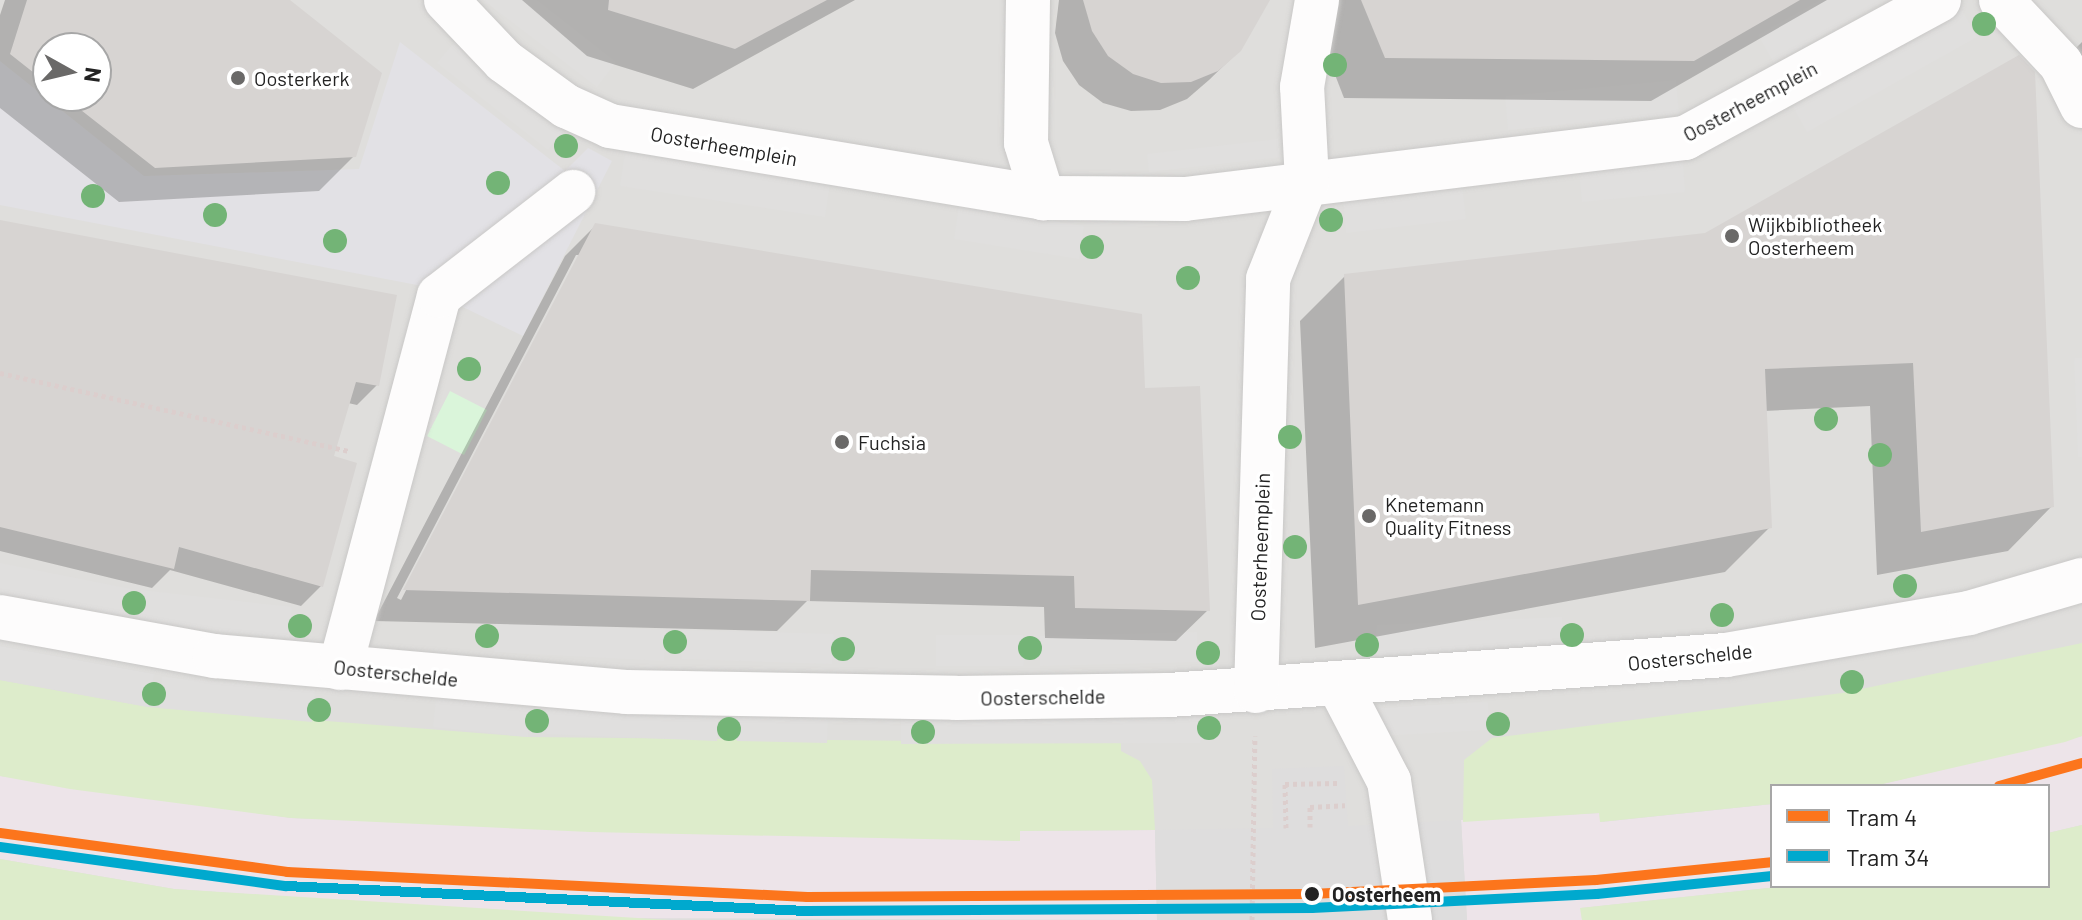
<!DOCTYPE html>
<style>
body{margin:0}
#map{position:relative;width:2082px;height:920px;overflow:hidden;background:#f0eeeb;font-family:Barlow,sans-serif}
div>[style]{position:absolute}
.residential>*{inset:0;background:#dfdedc}
.industrial>*{inset:0;background:#ede4e9}
.grass>*{inset:0;background:#ddeccb}
.park>*{inset:0;background:#daf5da}
.parking>*{inset:0;background:#e0dfde}
.plaza>*{inset:0;background:#e2e1e5}
.pier>*{inset:0;background:#dedddd}
.shadow>*{inset:0;background:#0003}
.building>*{inset:0;background:#d7d4d2}
.path>*{height:5px;margin-top:-2.5px;transform-origin:0;background:repeating-linear-gradient(90deg,#dccecd 0 4px,transparent 0 8px)}
.roads{filter:drop-shadow(0 0 2px #c9c8c7) drop-shadow(0 0 2px #c9c8c7)}
.minor>*{height:44px;margin:-22px;padding:0 22px;transform-origin:22px;border-radius:22px;background:#fdfcfc}
.tram-1>*{height:10px;margin:-5px;padding:0 5px;transform-origin:5px;border-radius:5px;background:#fc751c}
.tram-2>*{height:10px;margin:-5px;padding:0 5px;transform-origin:5px;border-radius:5px;background:#00a9ce}
.trees>*{width:24px;height:24px;margin:-12px;border-radius:50%;background:#73b476}
.dots>*{width:22px;height:22px;translate:-50% -50%;box-sizing:border-box;border:4px solid #fff;border-radius:50%}
span{translate:-50% -50%;white-space:nowrap;text-align:center;line-height:1.15;-webkit-text-stroke:7px #fff;paint-order:stroke}
.poi-label{font-size:20px;color:#222}
.left{translate:0 -50%;text-align:left}
.street-label{font-size:20px;color:#222}
.stop-label{font-size:20px;color:#222;font-weight:700}
.legend{position:absolute;left:1770px;top:784px;width:280px;height:104px;box-sizing:border-box;background:#fff;border:2px solid #a7a7a7;margin:0;padding:10px 14px;list-style:none;font-size:24px;color:#222}
.legend li{display:flex;align-items:center;gap:16px;height:40px}
.legend b{width:40px;border:2px solid #a7a7a7}
.north{position:absolute;left:32px;top:32px;width:80px;height:80px;box-sizing:border-box;background:#fff;border:2px solid #a7a7a7;border-radius:50%;rotate:98deg;font-size:22px;font-weight:700;line-height:32px;text-align:center;color:#222}
.north::after{content:'';display:block;margin:auto;width:28px;height:36px;background:#6a6968;clip-path:polygon(50% 0,100% 100%,50% 72%,0 100%)}
</style>
<div id="map">
<div class="residential">
<div style="clip-path:polygon(evenodd,0 0,2082px 0,2082px 920px,0 920px,0 0,48px 48px,96px 48px,96px 96px,48px 96px,48px 48px,0 0,1772px 786px,2048px 786px,2048px 886px,1772px 886px,1772px 786px)"></div>
</div>
<div class="industrial">
<div style="clip-path:polygon(2082px 736px,2082px 825px,2048px 833px,2048px 786px,1874px 786px)"></div>
<div style="clip-path:polygon(0 776px,291px 818px,1020px 841px,1019px 831px,1155px 830px,1157px 920px,587px 918px,174px 889px,0 859px)"></div>
<div style="clip-path:polygon(1772px 804px,1772px 886px,1788px 886px,1581px 908px,1582px 920px,1467px 920px,1461px 820px,1600px 813px,1601px 822px)"></div>
</div>
<div class="grass">
<div style="clip-path:polygon(2082px 643px,2082px 736px,2065px 742px,1874px 786px,1772px 786px,1772px 804px,1600px 822px,1599px 813px,1463px 822px,1464px 760px,1492px 738px,1842px 693px)"></div>
<div style="clip-path:polygon(0 680px,148px 707px,528px 737px,1121px 743px,1121px 751px,1140px 761px,1152px 780px,1155px 830px,1020px 831px,1020px 841px,590px 832px,291px 818px,70px 789px,0 776px)"></div>
<div style="clip-path:polygon(2082px 825px,2082px 920px,1582px 920px,1580px 908px,1788px 886px,2048px 886px,2048px 833px)"></div>
<div style="clip-path:polygon(0 859px,174px 889px,670px 920px,0 920px)"></div>
</div>
<div class="park">
<div style="clip-path:polygon(450px 391px,487px 410px,464px 455px,427px 436px)"></div>
</div>
<div class="parking">
<div style="clip-path:polygon(483px 0,537px 0,616px 62px,597px 87px)"></div>
<div style="clip-path:polygon(1820px 0,1886px 0,1774px 63px,1758px 35px)"></div>
<div style="clip-path:polygon(1962px 10px,1977px 37px,1807px 132px,1792px 105px)"></div>
<div style="clip-path:polygon(458px 38px,567px 124px,548px 150px,437px 63px)"></div>
<div style="clip-path:polygon(1676px 80px,1679px 114px,1508px 130px,1505px 96px)"></div>
<div style="clip-path:polygon(1278px 139px,1280px 157px,1149px 172px,1147px 154px)"></div>
<div style="clip-path:polygon(625px 152px,830px 183px,825px 217px,620px 186px)"></div>
<div style="clip-path:polygon(1683px 161px,1685px 192px,1582px 202px,1579px 171px)"></div>
<div style="clip-path:polygon(1462px 186px,1466px 219px,1346px 233px,1343px 200px)"></div>
<div style="clip-path:polygon(959px 206px,1084px 226px,1079px 259px,954px 239px)"></div>
<div style="clip-path:polygon(2074px 358px,2082px 358px,2082px 457px,2078px 457px)"></div>
<div style="clip-path:polygon(0 563px,131px 589px,125px 621px,0 595px)"></div>
<div style="clip-path:polygon(141px 590px,292px 607px,289px 639px,137px 622px)"></div>
<div style="clip-path:polygon(1562px 617px,1563px 648px,1377px 656px,1376px 625px)"></div>
<div style="clip-path:polygon(496px 621px,666px 630px,664px 661px,494px 652px)"></div>
<div style="clip-path:polygon(682px 630px,834px 634px,832px 664px,681px 659px)"></div>
<div style="clip-path:polygon(1197px 632px,1197px 662px,1040px 666px,1040px 636px)"></div>
<div style="clip-path:polygon(936px 635px,1023px 635px,1024px 666px,936px 666px)"></div>
<div style="clip-path:polygon(0 646px,154px 674px,148px 707px,0 680px)"></div>
<div style="clip-path:polygon(162px 677px,315px 691px,312px 722px,159px 708px)"></div>
<div style="clip-path:polygon(436px 697px,530px 708px,528px 737px,433px 727px)"></div>
<div style="clip-path:polygon(1488px 702px,1489px 730px,1381px 736px,1379px 708px)"></div>
<div style="clip-path:polygon(547px 706px,718px 713px,717px 741px,546px 734px)"></div>
<div style="clip-path:polygon(738px 712px,828px 713px,827px 743px,737px 741px)"></div>
<div style="clip-path:polygon(901px 713px,1200px 713px,1201px 743px,901px 744px)"></div>
</div>
<div class="plaza">
<div style="clip-path:polygon(400px 42px,565px 171px,588px 148px,612px 161px,523px 336px,417px 285px,0 205px,0 61px,144px 176px,359px 169px)"></div>
</div>
<div class="pier">
<div style="clip-path:polygon(1344px 766px,1348px 826px,1461px 820px,1467px 920px,1157px 920px,1155px 830px,1273px 828px,1272px 769px)"></div>
</div>
<div class="shadow">
<div style="clip-path:polygon(evenodd,5px 0,287px 0,354px 156px,319px 191px,119px 202px,0 108px,0 15px,5px 0,48px 48px,96px 48px,96px 96px,48px 96px,48px 48px)"></div>
<div style="clip-path:polygon(522px 0,855px 0,693px 89px,587px 56px)"></div>
<div style="clip-path:polygon(1059px 0,1259px 0,1240px 50px,1209px 80px,1187px 99px,1160px 110px,1131px 111px,1103px 103px,1079px 85px,1063px 61px,1055px 33px)"></div>
<div style="clip-path:polygon(1306px 0,1827px 0,1651px 101px,1344px 98px)"></div>
<div style="clip-path:polygon(2082px 42px,2082px 104px,2051px 73px)"></div>
<div style="clip-path:polygon(2018px 58px,2052px 506px,2008px 551px,1877px 575px,1870px 406px,1764px 411px,1770px 527px,1725px 572px,1315px 648px,1300px 321px,1345px 276px,1705px 235px)"></div>
<div style="clip-path:polygon(0 222px,377px 385px,357px 405px,348px 403px,332px 458px,321px 586px,301px 606px,170px 570px,152px 588px,0 551px)"></div>
<div style="clip-path:polygon(evenodd,596px 225px,1143px 391px,1208px 610px,1176px 641px,1045px 638px,1044px 607px,807px 601px,777px 631px,374px 621px,565px 256px,596px 225px,576px 255px,580px 255px,401px 600px,397px 598px,576px 255px)"></div>
</div>
<div class="building">
<div style="clip-path:polygon(27px 0,290px 0,382px 73px,356px 157px,155px 168px,63px 96px,96px 96px,96px 48px,48px 48px,48px 84px,10px 54px)"></div>
<div style="clip-path:polygon(609px 0,827px 0,735px 49px,608px 10px)"></div>
<div style="clip-path:polygon(1083px 0,1270px 0,1241px 51px,1218px 71px,1191px 82px,1161px 83px,1133px 74px,1108px 56px,1092px 31px)"></div>
<div style="clip-path:polygon(1361px 0,1800px 0,1694px 61px,1385px 58px)"></div>
<div style="clip-path:polygon(2019px 55px,2035px 72px,2054px 507px,1921px 532px,1913px 363px,1765px 369px,1772px 528px,1358px 605px,1344px 274px,1705px 233px)"></div>
<div style="clip-path:polygon(0 220px,397px 295px,379px 386px,356px 382px,334px 456px,357px 463px,323px 587px,179px 547px,174px 569px,0 527px)"></div>
<div style="clip-path:polygon(595px 223px,1142px 314px,1145px 388px,1200px 386px,1210px 611px,1075px 608px,1074px 576px,811px 570px,810px 601px,403px 590px)"></div>
</div>
<div class="path">
<div style="left:0;top:373px;width:358px;rotate:12.6deg"></div>
<div style="left:1310px;top:827px;width:20px;rotate:-90deg"></div>
<div style="left:1310px;top:807px;width:35px;rotate:-3deg"></div>
<div style="left:1286px;top:828px;width:44px;rotate:-91.3deg"></div>
<div style="left:1285px;top:784px;width:52px;rotate:-1.1deg"></div>
<div style="left:1252px;top:920px;width:184px;rotate:-89.1deg"></div>
</div>
<div class="roads">
<div class="minor">
<div style="left:446px;top:0;width:84px;rotate:46.4deg"></div>
<div style="left:504px;top:61px;width:77px;rotate:36deg"></div>
<div style="left:566px;top:106px;width:48px;rotate:24.4deg"></div>
<div style="left:610px;top:126px;width:439px;rotate:9.4deg"></div>
<div style="left:1043px;top:198px;width:142px;rotate:0.4deg"></div>
<div style="left:1185px;top:199px;width:504px;rotate:-6.96deg"></div>
<div style="left:1685px;top:138px;width:289px;rotate:-28.5deg"></div>
<div style="left:1028px;top:0;width:143px;rotate:90.8deg"></div>
<div style="left:1026px;top:143px;width:58px;rotate:72.8deg"></div>
<div style="left:2001px;top:0;width:88px;rotate:46.8deg"></div>
<div style="left:2061px;top:64px;width:47px;rotate:63.4deg"></div>
<div style="left:0;top:617px;width:219px;rotate:10.3deg"></div>
<div style="left:215px;top:656px;width:413px;rotate:5deg"></div>
<div style="left:626px;top:692px;width:330px;rotate:1deg"></div>
<div style="left:956px;top:698px;width:213px;rotate:-0.8deg"></div>
<div style="left:1169px;top:695px;width:558px;rotate:-4.11deg"></div>
<div style="left:1726px;top:655px;width:247px;rotate:-9.8deg"></div>
<div style="left:1969px;top:613px;width:118px;rotate:-16.3deg"></div>
<div style="left:340px;top:668px;width:385px;rotate:-75.1deg"></div>
<div style="left:439px;top:296px;width:170px;rotate:-37.8deg"></div>
<div style="left:1340px;top:687px;width:106px;rotate:62.5deg"></div>
<div style="left:1389px;top:781px;width:141px;rotate:81.4deg"></div>
<div style="left:1256px;top:691px;width:412px;rotate:-88.3deg"></div>
<div style="left:1268px;top:279px;width:105px;rotate:-68.3deg"></div>
<div style="left:1307px;top:181px;width:94px;rotate:-93deg"></div>
<div style="left:1302px;top:87px;width:88px;rotate:-80.2deg"></div>
</div>
</div>
<div class="tram-1">
<div style="left:1999px;top:786px;width:86px;rotate:-15.5deg"></div>
<div style="left:0;top:833px;width:290px;rotate:7.7deg"></div>
<div style="left:287px;top:872px;width:521px;rotate:2.75deg"></div>
<div style="left:807px;top:897px;width:504px;rotate:-0.34deg"></div>
<div style="left:1311px;top:894px;width:285px;rotate:-2.8deg"></div>
<div style="left:1596px;top:880px;width:177px;rotate:-5.8deg"></div>
</div>
<div class="tram-2">
<div style="left:0;top:847px;width:289px;rotate:7.8deg"></div>
<div style="left:286px;top:886px;width:522px;rotate:2.75deg"></div>
<div style="left:807px;top:911px;width:505px;rotate:-0.34deg"></div>
<div style="left:1312px;top:908px;width:285px;rotate:-2.8deg"></div>
<div style="left:1597px;top:894px;width:176px;rotate:-5.9deg"></div>
</div>
<div class="trees">
<div style="left:1984px;top:24px"></div>
<div style="left:1335px;top:65px"></div>
<div style="left:566px;top:146px"></div>
<div style="left:498px;top:183px"></div>
<div style="left:93px;top:196px"></div>
<div style="left:215px;top:215px"></div>
<div style="left:1331px;top:220px"></div>
<div style="left:335px;top:241px"></div>
<div style="left:1092px;top:247px"></div>
<div style="left:1188px;top:278px"></div>
<div style="left:469px;top:369px"></div>
<div style="left:1826px;top:419px"></div>
<div style="left:1290px;top:437px"></div>
<div style="left:1880px;top:455px"></div>
<div style="left:1295px;top:547px"></div>
<div style="left:1905px;top:586px"></div>
<div style="left:134px;top:603px"></div>
<div style="left:1722px;top:615px"></div>
<div style="left:300px;top:626px"></div>
<div style="left:1572px;top:635px"></div>
<div style="left:487px;top:636px"></div>
<div style="left:675px;top:642px"></div>
<div style="left:1367px;top:645px"></div>
<div style="left:1030px;top:648px"></div>
<div style="left:843px;top:649px"></div>
<div style="left:1208px;top:653px"></div>
<div style="left:1852px;top:682px"></div>
<div style="left:154px;top:694px"></div>
<div style="left:319px;top:710px"></div>
<div style="left:537px;top:721px"></div>
<div style="left:1498px;top:724px"></div>
<div style="left:1209px;top:728px"></div>
<div style="left:729px;top:729px"></div>
<div style="left:923px;top:732px"></div>
</div>
<div class="dots">
<div style="left:238px;top:78px;background:#6a6968"></div>
<div style="left:1732px;top:236px;background:#6a6968"></div>
<div style="left:842px;top:442px;background:#6a6968"></div>
<div style="left:1369px;top:516px;background:#6a6968"></div>
<div style="left:1312px;top:894px;background:#222"></div>
</div>
<div class="poi-label">
<span class="left" style="left:254px;top:78px">Oosterkerk</span>
<span class="left" style="left:1748px;top:236px">Wijkbibliotheek<br>Oosterheem</span>
<span class="left" style="left:858px;top:442px">Fuchsia</span>
<span class="left" style="left:1385px;top:516px">Knetemann<br>Quality Fitness</span>
</div>
<div class="street-label">
<span style="left:1750px;top:101px;rotate:-28deg">Oosterheemplein</span>
<span style="left:724px;top:146px;rotate:10deg">Oosterheemplein</span>
<span style="left:1260px;top:547px;rotate:-88deg">Oosterheemplein</span>
<span style="left:1690px;top:657px;rotate:-6deg">Oosterschelde</span>
<span style="left:396px;top:673px;rotate:6deg">Oosterschelde</span>
<span style="left:1043px;top:697px;rotate:-1deg">Oosterschelde</span>
</div>
<div class="stop-label">
<span class="left" style="left:1332px;top:894px">Oosterheem</span>
</div>
<ul class="legend">
<li><b style="height:10px;background:#fc751c"></b>Tram 4</li>
<li><b style="height:10px;background:#00a9ce"></b>Tram 34</li>
</ul>
<div class="north">N</div>
</div>
